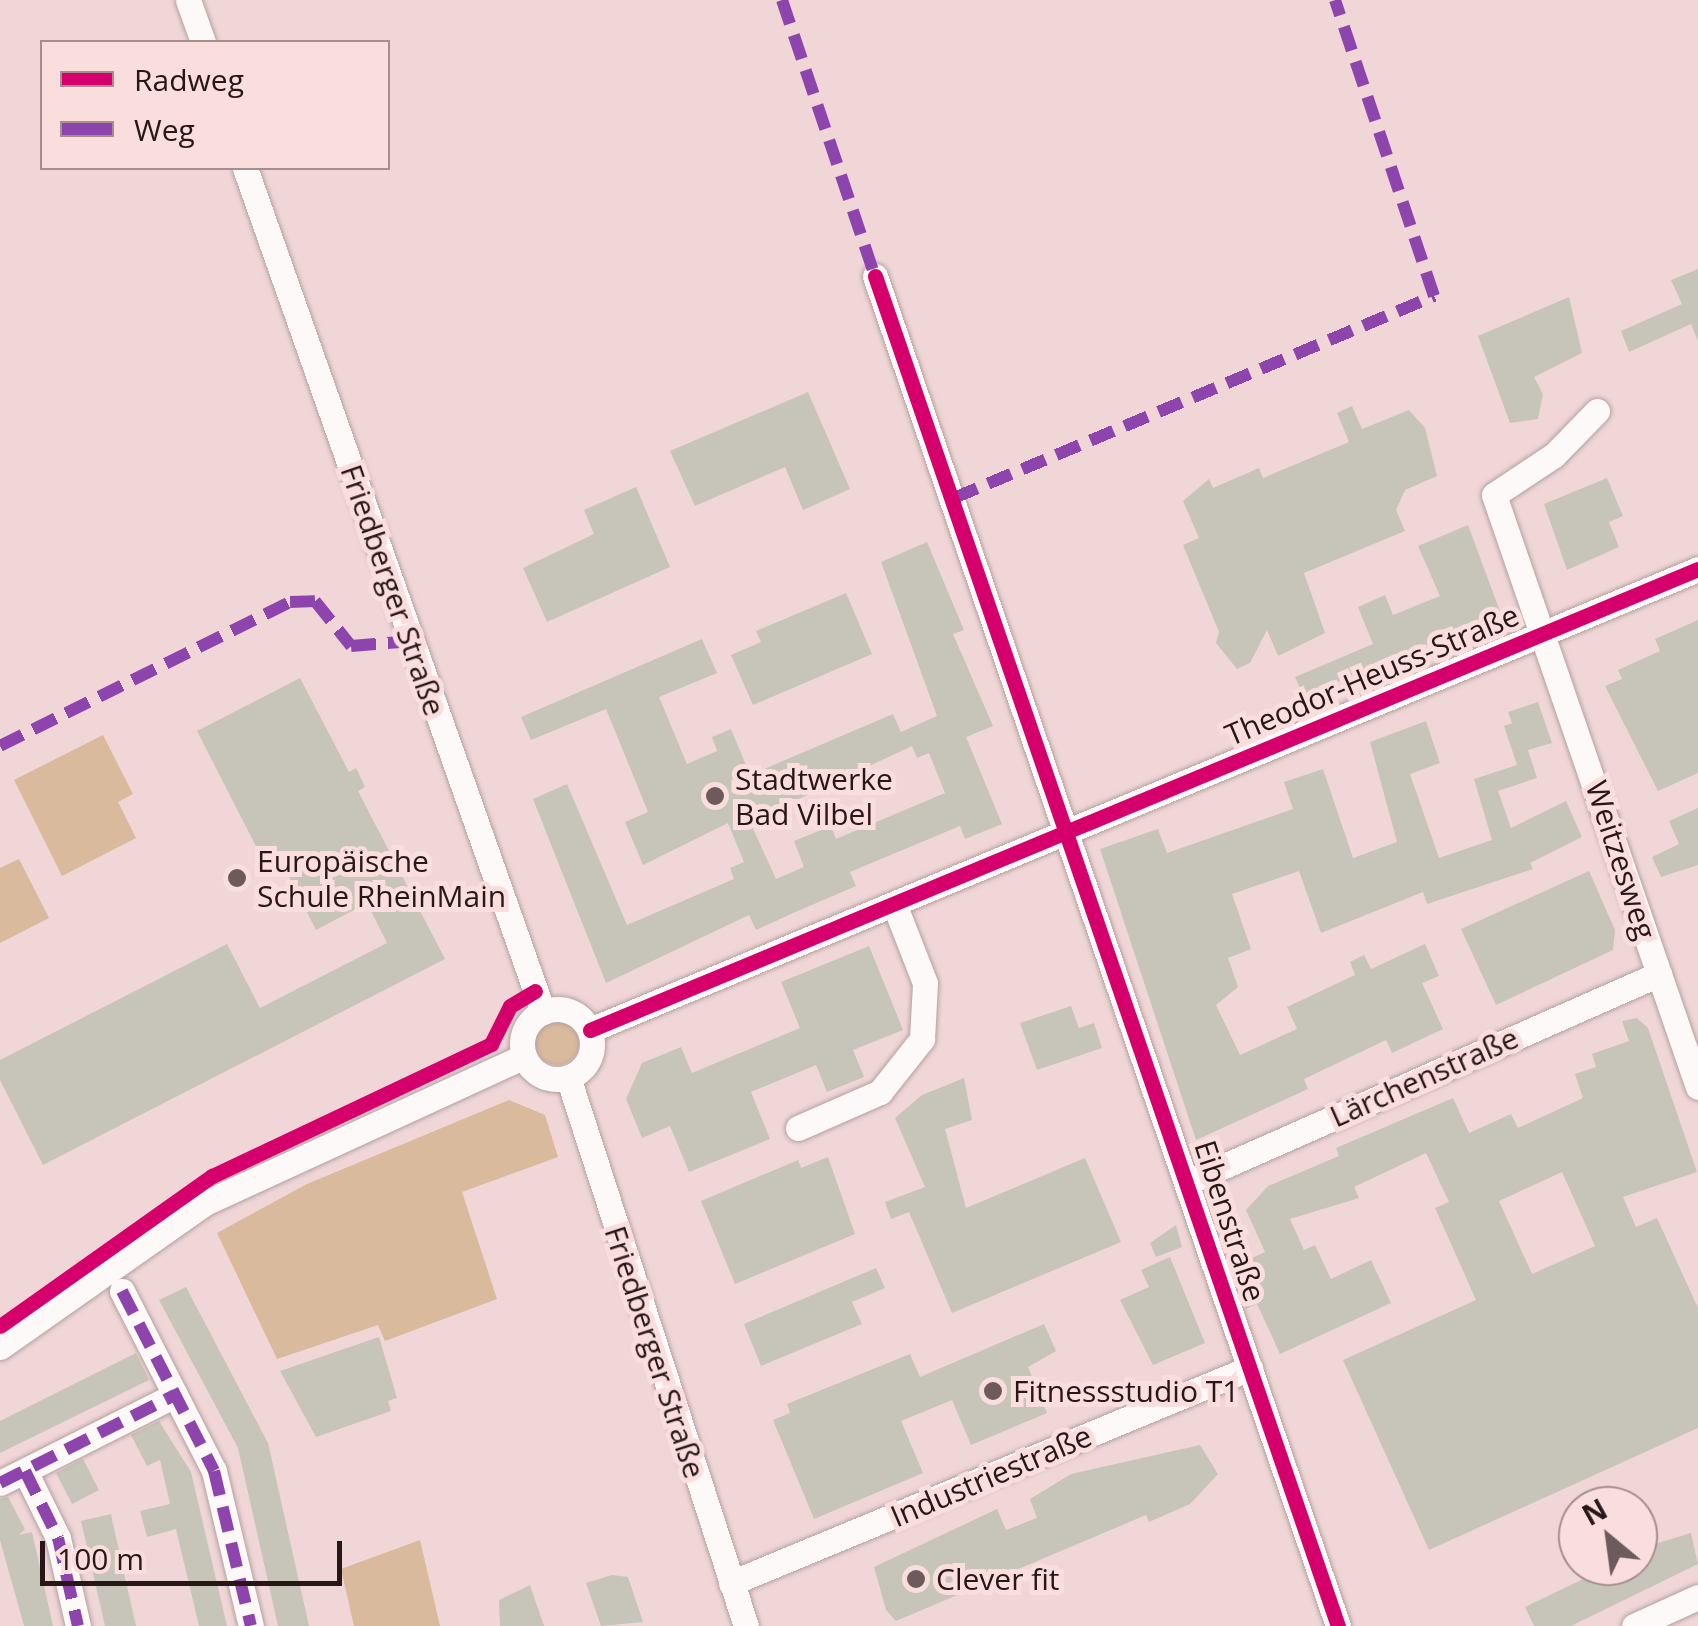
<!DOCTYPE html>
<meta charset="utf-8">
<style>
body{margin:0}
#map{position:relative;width:1698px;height:1626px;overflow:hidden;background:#f0d6d6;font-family:"Open Sans",sans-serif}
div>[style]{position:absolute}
.green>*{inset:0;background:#d9ba9c}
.round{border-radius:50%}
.building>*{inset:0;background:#c7c5b9}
.roads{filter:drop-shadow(0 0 2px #b4a0a0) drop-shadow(0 0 2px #b4a0a0)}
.minor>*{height:25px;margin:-12.5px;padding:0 12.5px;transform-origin:12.5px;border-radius:12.5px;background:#fdf9f9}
.minor>.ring{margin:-12.5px;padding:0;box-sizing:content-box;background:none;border:25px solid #fdf9f9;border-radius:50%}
.quiet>*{height:12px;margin-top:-6px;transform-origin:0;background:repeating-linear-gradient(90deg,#8e44ad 0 25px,transparent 0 37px)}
.cycleway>*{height:15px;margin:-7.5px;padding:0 7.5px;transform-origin:7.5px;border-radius:7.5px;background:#d6006c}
.dots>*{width:28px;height:28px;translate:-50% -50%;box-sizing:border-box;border:5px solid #fadddd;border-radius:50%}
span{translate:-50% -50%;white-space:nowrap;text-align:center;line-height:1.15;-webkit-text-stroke:10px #fadddd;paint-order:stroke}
.street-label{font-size:30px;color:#271717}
.poi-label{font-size:30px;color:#271717}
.left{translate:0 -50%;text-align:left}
.legend{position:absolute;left:40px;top:40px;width:350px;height:130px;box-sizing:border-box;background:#fadddd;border:2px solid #a68e8e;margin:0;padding:12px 18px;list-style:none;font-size:30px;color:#271717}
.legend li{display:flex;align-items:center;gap:20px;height:50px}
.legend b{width:50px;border:2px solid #a68e8e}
.north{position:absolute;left:1558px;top:1486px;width:100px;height:100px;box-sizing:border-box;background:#fadddd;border:2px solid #a68e8e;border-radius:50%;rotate:331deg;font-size:28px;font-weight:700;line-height:40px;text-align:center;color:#271717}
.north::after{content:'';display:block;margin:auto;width:35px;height:45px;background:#6d5a5a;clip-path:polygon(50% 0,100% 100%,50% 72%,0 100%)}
.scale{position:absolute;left:40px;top:1541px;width:302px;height:45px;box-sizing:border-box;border:5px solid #271717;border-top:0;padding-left:12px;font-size:30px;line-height:35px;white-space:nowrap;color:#271717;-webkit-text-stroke:8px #fadddd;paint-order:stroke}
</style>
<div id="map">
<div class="green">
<div style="clip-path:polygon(103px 735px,133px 794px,118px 802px,136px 838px,62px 876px,14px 780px)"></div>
<div style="clip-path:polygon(19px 859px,49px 918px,0 943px,0 868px)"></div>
<div class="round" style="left:535px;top:1021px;width:44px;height:44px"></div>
<div style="clip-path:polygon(509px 1100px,545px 1115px,558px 1157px,462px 1192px,497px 1299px,385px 1341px,378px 1325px,277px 1359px,217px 1233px,307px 1184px)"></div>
<div style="clip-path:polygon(420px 1540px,440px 1626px,354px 1626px,341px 1569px)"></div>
</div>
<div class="building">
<div style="clip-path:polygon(1698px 269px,1698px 341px,1691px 324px,1629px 352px,1621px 331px,1682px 304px,1671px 280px)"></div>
<div style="clip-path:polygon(1569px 297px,1582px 353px,1534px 377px,1543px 394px,1538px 419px,1510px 423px,1478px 336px)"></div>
<div style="clip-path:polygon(808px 392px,850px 489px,803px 510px,785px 467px,695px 506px,670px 451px)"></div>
<div style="clip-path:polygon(1352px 406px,1362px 429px,1409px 410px,1425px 428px,1437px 476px,1405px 490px,1396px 510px,1405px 531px,1304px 573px,1325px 633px,1278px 656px,1267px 630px,1250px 663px,1237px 669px,1216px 643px,1219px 632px,1183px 545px,1199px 538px,1183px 501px,1209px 479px,1213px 488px,1259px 468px,1263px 478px,1349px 442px,1337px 413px)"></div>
<div style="clip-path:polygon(1607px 478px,1623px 516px,1609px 522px,1619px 547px,1567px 570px,1544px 504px)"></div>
<div style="clip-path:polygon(636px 487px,670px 567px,547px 622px,523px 568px,594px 534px,584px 510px)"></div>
<div style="clip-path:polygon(1468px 525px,1501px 614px,1304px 696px,1295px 677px,1373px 644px,1358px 607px,1385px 595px,1393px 615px,1440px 596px,1418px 546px)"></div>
<div style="clip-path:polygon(evenodd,927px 542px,964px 630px,953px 634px,993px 726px,966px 737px,1002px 824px,965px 839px,960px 826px,850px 872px,856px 886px,791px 914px,756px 930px,749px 915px,606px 983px,533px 799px,567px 784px,627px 925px,734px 879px,730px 868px,744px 862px,728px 823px,643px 865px,625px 822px,648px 812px,606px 709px,531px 740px,521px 717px,702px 639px,717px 673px,659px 697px,687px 764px,717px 751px,712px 737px,731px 729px,750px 775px,893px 714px,901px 732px,937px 716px,881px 562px,927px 542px,912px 746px,917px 758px,929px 753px,945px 793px,836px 839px,831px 826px,794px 841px,804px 867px,776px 879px,750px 822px,912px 746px)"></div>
<div style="clip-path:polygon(846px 593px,872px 654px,753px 705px,731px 655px,761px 642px,756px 631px)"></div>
<div style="clip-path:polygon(1698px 620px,1698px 773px,1658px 791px,1605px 686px,1622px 679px,1618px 670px,1660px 651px,1655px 639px)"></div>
<div style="clip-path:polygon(300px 678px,349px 772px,356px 768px,365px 787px,358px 791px,445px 959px,43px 1165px,0 1080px,0 1060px,227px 944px,260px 1008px,387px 943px,367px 903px,316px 930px,278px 855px,264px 862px,197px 731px)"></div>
<div style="clip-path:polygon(1538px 702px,1552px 743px,1528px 750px,1537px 778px,1498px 791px,1511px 828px,1566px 801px,1582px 837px,1530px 863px,1533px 869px,1427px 904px,1423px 892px,1321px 933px,1299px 871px,1232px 894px,1251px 949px,1228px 958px,1238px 987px,1216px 1005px,1240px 1055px,1297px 1029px,1287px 1007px,1355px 975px,1350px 962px,1364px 955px,1371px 969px,1425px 944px,1439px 976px,1422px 983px,1443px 1029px,1392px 1053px,1386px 1040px,1304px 1079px,1308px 1089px,1196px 1140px,1100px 849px,1158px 829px,1167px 853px,1293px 809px,1284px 782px,1323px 769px,1353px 858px,1397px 842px,1370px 742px,1426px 721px,1440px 763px,1410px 774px,1439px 858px,1492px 840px,1474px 779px,1517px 765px,1504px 726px,1512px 723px,1508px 712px)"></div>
<div style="clip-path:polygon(1698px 808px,1698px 865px,1661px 877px,1652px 857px,1679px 844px,1669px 821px)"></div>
<div style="clip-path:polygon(1589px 871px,1615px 930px,1613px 950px,1496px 1005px,1461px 929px)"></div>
<div style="clip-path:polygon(869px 946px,903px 1030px,853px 1050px,864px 1077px,827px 1092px,816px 1065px,751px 1092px,770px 1139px,689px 1172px,670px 1126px,642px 1138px,626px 1099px,642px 1063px,681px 1047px,692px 1073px,800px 1028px,781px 982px)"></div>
<div style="clip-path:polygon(1071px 1006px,1079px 1028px,1094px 1023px,1102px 1048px,1037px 1070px,1020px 1023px)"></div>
<div style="clip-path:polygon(evenodd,1637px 1018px,1648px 1028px,1697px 1172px,1623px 1197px,1636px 1227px,1657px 1218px,1698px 1308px,1698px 1428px,1429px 1550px,1343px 1360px,1476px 1300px,1435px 1208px,1449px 1202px,1426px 1153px,1354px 1187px,1359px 1198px,1290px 1219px,1304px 1250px,1315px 1245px,1331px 1279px,1371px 1260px,1391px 1303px,1280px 1354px,1257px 1304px,1246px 1309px,1241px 1294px,1255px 1288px,1243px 1262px,1265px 1252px,1246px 1210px,1268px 1186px,1339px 1156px,1336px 1148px,1453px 1098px,1469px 1133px,1511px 1114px,1518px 1128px,1583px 1098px,1575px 1074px,1596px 1067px,1592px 1054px,1629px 1041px,1622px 1021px,1637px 1018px,1562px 1172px,1595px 1246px,1532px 1274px,1499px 1201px,1562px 1172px)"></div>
<div style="clip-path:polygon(964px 1078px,972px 1120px,945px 1129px,966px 1208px,1085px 1158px,1121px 1242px,952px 1313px,909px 1212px,891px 1219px,885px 1202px,925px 1187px,895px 1118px,922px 1095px)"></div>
<div style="clip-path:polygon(828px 1157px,855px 1234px,735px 1284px,701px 1201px,798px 1160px,801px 1168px)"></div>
<div style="clip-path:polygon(1176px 1225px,1182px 1247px,1156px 1257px,1150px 1243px)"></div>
<div style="clip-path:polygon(1170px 1257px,1205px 1343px,1153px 1365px,1120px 1300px,1149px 1287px,1141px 1270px)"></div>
<div style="clip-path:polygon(876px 1268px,885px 1288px,852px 1302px,862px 1324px,761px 1366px,744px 1324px)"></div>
<div style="clip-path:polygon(186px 1287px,268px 1443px,309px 1626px,278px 1626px,238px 1448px,159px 1300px)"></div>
<div style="clip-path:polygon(1044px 1324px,1056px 1351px,1028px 1367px,1047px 1413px,971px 1445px,952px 1400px,901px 1421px,923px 1473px,814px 1519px,773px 1420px,790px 1413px,787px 1404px,910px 1354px,920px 1377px)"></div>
<div style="clip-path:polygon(379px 1337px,397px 1398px,388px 1401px,391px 1411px,316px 1437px,280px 1371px)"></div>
<div style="clip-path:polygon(136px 1353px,149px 1380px,0 1453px,0 1421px)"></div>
<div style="clip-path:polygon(159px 1421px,191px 1472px,227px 1626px,199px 1626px,176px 1529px,147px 1537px,140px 1511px,170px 1504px,160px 1460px,147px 1466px,131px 1435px)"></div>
<div style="clip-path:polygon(1200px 1445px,1218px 1474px,1190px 1504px,1149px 1522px,1146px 1515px,896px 1621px,886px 1610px,874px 1567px,997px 1509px,1006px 1530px,1037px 1518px,1030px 1499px,1071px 1474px)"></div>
<div style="clip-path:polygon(83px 1459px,99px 1490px,72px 1504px,56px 1473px)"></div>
<div style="clip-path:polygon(8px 1497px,25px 1529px,19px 1535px,32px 1532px,53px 1626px,24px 1626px,0 1540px,0 1499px)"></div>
<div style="clip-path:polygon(111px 1514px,113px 1524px,136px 1626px,105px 1626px,81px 1521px)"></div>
<div style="clip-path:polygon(1691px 1533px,1698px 1564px,1571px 1626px,1534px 1626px,1525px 1607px,1583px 1579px,1577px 1566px,1638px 1566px,1638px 1549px)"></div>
<div style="clip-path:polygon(612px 1575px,628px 1577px,643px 1622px,601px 1626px,586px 1583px)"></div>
<div style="clip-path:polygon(530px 1585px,544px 1626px,500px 1626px,499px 1600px)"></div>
</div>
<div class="roads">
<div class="minor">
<div style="left:188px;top:0;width:45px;rotate:70.3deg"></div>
<div style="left:245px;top:168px;width:895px;rotate:70.55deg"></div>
<div style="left:875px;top:276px;width:1427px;rotate:71.07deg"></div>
<div style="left:1597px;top:411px;width:62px;rotate:134.3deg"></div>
<div style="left:1554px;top:455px;width:72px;rotate:146.3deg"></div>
<div style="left:1494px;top:495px;width:626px;rotate:70.99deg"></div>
<div class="ring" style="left:522px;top:1009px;width:45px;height:45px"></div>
<div style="left:590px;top:1030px;width:1200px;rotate:-22.59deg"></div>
<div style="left:568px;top:1077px;width:577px;rotate:72.04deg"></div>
<div style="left:798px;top:1128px;width:90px;rotate:-23.7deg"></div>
<div style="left:880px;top:1092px;width:68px;rotate:-51.6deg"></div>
<div style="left:922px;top:1039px;width:56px;rotate:-86.9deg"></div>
<div style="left:925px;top:983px;width:83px;rotate:-111.3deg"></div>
<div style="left:1188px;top:1182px;width:515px;rotate:-23.83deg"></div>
<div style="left:122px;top:1291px;width:202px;rotate:62.9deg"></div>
<div style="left:214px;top:1471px;width:159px;rotate:76.6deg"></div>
<div style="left:0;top:1347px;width:251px;rotate:-35.1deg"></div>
<div style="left:205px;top:1203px;width:351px;rotate:-24.7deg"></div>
<div style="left:25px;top:1471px;width:75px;rotate:63.8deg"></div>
<div style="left:58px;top:1538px;width:90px;rotate:77.2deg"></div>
<div style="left:0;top:1483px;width:196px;rotate:-26.7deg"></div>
<div style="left:731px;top:1583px;width:562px;rotate:-22.5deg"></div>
<div style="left:1634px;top:1626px;width:70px;rotate:-24.4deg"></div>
</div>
</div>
<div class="quiet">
<div style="left:782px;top:0;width:291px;rotate:71.4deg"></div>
<div style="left:954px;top:498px;width:521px;rotate:-22.82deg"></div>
<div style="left:1434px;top:296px;width:312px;rotate:-108.5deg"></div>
<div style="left:0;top:746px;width:324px;rotate:-26.4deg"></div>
<div style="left:290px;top:602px;width:25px;rotate:-2deg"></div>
<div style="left:315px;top:601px;width:58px;rotate:51.3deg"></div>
<div style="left:351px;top:646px;width:61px;rotate:-4.7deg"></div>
<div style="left:122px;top:1291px;width:202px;rotate:62.9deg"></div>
<div style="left:214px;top:1471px;width:159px;rotate:76.6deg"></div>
<div style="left:25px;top:1471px;width:75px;rotate:63.8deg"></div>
<div style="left:58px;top:1538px;width:90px;rotate:77.2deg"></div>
<div style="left:0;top:1483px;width:196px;rotate:-26.7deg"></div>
</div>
<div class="cycleway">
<div style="left:875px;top:276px;width:1427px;rotate:71.07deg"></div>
<div style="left:590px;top:1030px;width:1200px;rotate:-22.59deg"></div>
<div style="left:0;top:1326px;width:260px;rotate:-35.3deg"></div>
<div style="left:212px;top:1176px;width:309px;rotate:-25.3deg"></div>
<div style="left:491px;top:1044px;width:42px;rotate:-63.4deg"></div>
<div style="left:510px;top:1006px;width:29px;rotate:-31deg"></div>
</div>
<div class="dots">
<div style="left:715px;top:796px;background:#6d5a5a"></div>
<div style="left:237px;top:878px;background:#6d5a5a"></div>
<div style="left:993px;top:1391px;background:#6d5a5a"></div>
<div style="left:916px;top:1579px;background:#6d5a5a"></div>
</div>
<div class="street-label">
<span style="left:393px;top:590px;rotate:71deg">Friedberger Straße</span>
<span style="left:1372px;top:675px;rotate:-23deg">Theodor-Heuss-Straße</span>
<span style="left:1621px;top:860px;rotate:72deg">Weitzesweg</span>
<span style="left:1424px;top:1077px;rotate:-24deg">Lärchenstraße</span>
<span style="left:1230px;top:1221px;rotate:72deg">Eibenstraße</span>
<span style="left:655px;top:1352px;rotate:72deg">Friedberger Straße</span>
<span style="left:991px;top:1476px;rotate:-23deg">Industriestraße</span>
</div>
<div class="poi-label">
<span class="left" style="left:735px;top:796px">Stadtwerke<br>Bad Vilbel</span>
<span class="left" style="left:257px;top:878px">Europäische<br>Schule RheinMain</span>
<span class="left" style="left:1013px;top:1391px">Fitnessstudio T1</span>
<span class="left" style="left:936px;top:1579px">Clever fit</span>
</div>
<ul class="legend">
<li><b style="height:12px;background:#d6006c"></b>Radweg</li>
<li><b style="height:12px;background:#8e44ad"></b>Weg</li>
</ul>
<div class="north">N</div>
<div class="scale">100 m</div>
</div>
